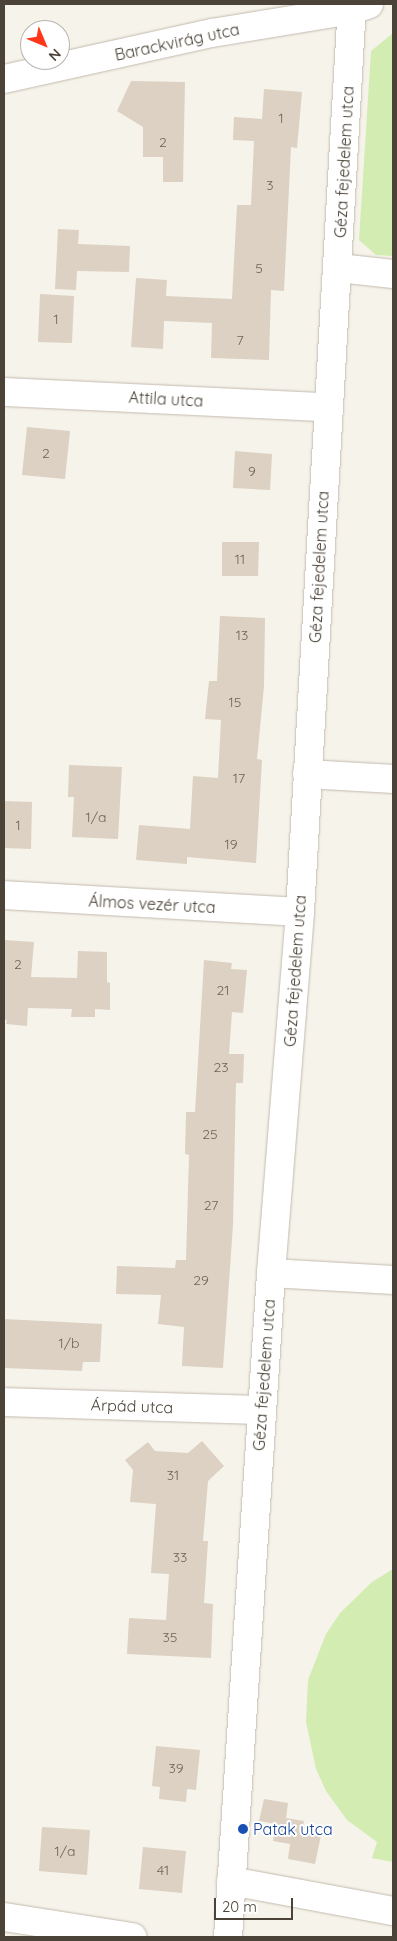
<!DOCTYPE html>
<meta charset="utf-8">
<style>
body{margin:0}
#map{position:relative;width:397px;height:1941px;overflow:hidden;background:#f6f3eb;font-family:Quicksand,sans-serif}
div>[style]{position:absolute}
.green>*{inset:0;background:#d3ecb2}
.building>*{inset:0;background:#dcd1c2}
.roads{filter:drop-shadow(0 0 1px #c3baad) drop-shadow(0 0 1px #c3baad)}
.minor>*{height:28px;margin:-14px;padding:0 14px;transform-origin:14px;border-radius:14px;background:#fff}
.dots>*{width:14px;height:14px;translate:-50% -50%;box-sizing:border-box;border:2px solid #fff;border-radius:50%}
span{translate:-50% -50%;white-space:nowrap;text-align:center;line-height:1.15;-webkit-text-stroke:4px #fff;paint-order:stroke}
.number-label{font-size:14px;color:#6f665a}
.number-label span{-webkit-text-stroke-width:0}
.street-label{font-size:16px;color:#4b4338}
.transit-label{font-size:16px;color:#164399}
.left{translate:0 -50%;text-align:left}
.frame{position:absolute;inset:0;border:5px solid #4b4338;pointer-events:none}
.north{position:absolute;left:20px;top:20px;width:50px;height:50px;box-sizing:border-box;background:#fff;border:1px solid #b7b4af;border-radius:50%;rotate:135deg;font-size:14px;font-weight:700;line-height:20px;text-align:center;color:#4b4338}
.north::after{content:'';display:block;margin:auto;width:18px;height:22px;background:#ff3619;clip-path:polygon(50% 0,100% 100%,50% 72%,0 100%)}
.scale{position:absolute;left:214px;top:1898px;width:79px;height:22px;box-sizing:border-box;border:2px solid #4b4338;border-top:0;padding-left:6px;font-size:15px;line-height:18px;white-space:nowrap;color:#4b4338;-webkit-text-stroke:4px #fff;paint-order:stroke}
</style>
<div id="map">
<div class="green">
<div style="clip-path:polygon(393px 33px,393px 256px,376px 255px,359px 240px,371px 51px)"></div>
<div style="clip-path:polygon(393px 1569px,393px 1862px,372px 1858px,377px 1842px,347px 1820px,326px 1791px,316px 1769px,306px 1722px,308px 1680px,326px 1634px,340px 1613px,372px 1582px)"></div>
</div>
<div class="building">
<div style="clip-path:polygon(131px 81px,185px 82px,183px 182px,163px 182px,163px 157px,143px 157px,143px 127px,117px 111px)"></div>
<div style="clip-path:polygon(264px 89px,302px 92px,297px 148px,291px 147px,284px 291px,271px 290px,269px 360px,211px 358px,212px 323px,164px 321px,163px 349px,131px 347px,136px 278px,167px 280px,166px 296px,232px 299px,237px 205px,251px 205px,254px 141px,233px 140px,234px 117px,262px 119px)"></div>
<div style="clip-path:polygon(58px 229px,79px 230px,78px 244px,130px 246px,129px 272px,77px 271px,76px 290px,55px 289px)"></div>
<div style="clip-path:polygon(40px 294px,74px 296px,72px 343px,38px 342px)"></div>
<div style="clip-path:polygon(27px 427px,70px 431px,65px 479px,22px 475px)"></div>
<div style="clip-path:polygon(235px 451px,272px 454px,270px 490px,233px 488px)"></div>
<div style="clip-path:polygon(222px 542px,259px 542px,258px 576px,222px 576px)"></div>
<div style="clip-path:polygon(220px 616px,265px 618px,264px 686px,257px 759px,262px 760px,256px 863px,187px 857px,187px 864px,136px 860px,139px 825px,190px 829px,193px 776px,218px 778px,221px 720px,205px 719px,209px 681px,217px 681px)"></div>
<div style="clip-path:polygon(69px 765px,122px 767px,118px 839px,72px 837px,74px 797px,68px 797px)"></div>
<div style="clip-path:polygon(4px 801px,32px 802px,31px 849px,4px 848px)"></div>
<div style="clip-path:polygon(4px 940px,34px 942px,31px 977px,77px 978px,78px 951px,107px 952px,107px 982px,110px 983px,110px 1010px,95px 1009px,95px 1017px,71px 1017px,72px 1009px,28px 1008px,27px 1026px,6px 1024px,7px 1020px,4px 1019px)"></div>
<div style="clip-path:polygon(204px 960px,232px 963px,231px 969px,247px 970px,243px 1013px,232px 1012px,229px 1054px,244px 1054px,243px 1083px,236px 1083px,233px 1225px,223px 1368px,182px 1366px,184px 1327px,158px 1324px,161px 1295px,116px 1294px,117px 1266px,175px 1268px,176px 1260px,186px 1260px,189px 1155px,185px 1154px,186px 1112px,195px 1112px)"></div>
<div style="clip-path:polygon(4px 1319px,102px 1324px,100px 1362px,83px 1362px,82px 1371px,4px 1368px)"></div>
<div style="clip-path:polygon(202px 1441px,224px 1466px,208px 1481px,203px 1541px,208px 1541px,204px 1603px,213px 1604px,211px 1658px,127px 1654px,129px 1618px,166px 1620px,169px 1574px,151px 1573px,156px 1504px,130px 1502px,133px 1470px,125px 1460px,148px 1442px,155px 1451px,188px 1453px)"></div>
<div style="clip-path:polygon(156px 1746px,200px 1750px,196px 1790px,187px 1789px,186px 1802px,159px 1799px,160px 1787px,152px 1786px)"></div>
<div style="clip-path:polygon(264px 1799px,288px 1803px,286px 1818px,304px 1821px,302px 1832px,321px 1835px,315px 1864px,288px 1859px,290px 1844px,273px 1841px,276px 1824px,259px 1821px)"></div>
<div style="clip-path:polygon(42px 1827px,90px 1830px,87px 1875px,39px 1871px)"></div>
<div style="clip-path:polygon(143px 1847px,186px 1851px,182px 1893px,139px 1889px)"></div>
</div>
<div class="roads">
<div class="minor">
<div style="left:4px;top:79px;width:213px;rotate:-12.5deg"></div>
<div style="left:212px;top:33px;width:142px;rotate:-9.3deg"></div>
<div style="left:352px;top:10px;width:18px;rotate:-19deg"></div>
<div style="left:339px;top:268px;width:54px;rotate:6.3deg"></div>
<div style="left:4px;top:392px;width:324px;rotate:2.7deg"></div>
<div style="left:307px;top:774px;width:86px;rotate:3.3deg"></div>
<div style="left:4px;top:895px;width:296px;rotate:3.3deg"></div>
<div style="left:271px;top:1273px;width:122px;rotate:3.3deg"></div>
<div style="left:4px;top:1402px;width:257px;rotate:1.8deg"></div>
<div style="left:231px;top:1881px;width:165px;rotate:10.5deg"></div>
<div style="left:4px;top:1917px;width:130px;rotate:8.9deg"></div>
<div style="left:228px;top:1937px;width:665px;rotate:-86.29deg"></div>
<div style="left:271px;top:1273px;width:362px;rotate:-85.4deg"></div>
<div style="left:300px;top:912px;width:909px;rotate:-86.72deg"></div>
</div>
</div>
<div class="dots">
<div style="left:243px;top:1829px;background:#1a4fb4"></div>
</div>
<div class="number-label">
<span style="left:281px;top:118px">1</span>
<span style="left:163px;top:142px">2</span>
<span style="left:270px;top:185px">3</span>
<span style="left:259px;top:268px">5</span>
<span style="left:56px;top:319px">1</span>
<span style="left:240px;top:340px">7</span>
<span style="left:46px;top:453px">2</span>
<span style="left:252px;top:471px">9</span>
<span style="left:240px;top:559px">11</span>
<span style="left:242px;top:635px">13</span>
<span style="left:235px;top:702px">15</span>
<span style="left:239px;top:778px">17</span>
<span style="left:96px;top:817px">1/a</span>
<span style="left:18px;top:825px">1</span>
<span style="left:231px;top:844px">19</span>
<span style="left:18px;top:964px">2</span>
<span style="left:223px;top:990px">21</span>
<span style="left:221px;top:1067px">23</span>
<span style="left:210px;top:1134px">25</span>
<span style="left:211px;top:1205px">27</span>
<span style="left:201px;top:1280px">29</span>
<span style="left:69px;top:1343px">1/b</span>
<span style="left:173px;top:1475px">31</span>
<span style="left:180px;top:1557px">33</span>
<span style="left:170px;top:1637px">35</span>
<span style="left:176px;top:1768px">39</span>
<span style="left:65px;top:1851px">1/a</span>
<span style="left:163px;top:1870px">41</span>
</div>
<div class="street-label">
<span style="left:177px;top:42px;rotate:-12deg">Barackvirág utca</span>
<span style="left:344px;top:162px;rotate:-87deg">Géza fejedelem utca</span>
<span style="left:166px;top:399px;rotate:3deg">Attila utca</span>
<span style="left:319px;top:567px;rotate:-87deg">Géza fejedelem utca</span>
<span style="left:152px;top:904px;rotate:3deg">Álmos vezér utca</span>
<span style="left:295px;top:971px;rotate:-86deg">Géza fejedelem utca</span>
<span style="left:264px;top:1375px;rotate:-86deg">Géza fejedelem utca</span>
<span style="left:132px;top:1406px;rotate:2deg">Árpád utca</span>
</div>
<div class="transit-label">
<span class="left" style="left:253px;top:1829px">Patak utca</span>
</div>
<div class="frame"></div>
<div class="north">N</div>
<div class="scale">20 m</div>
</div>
